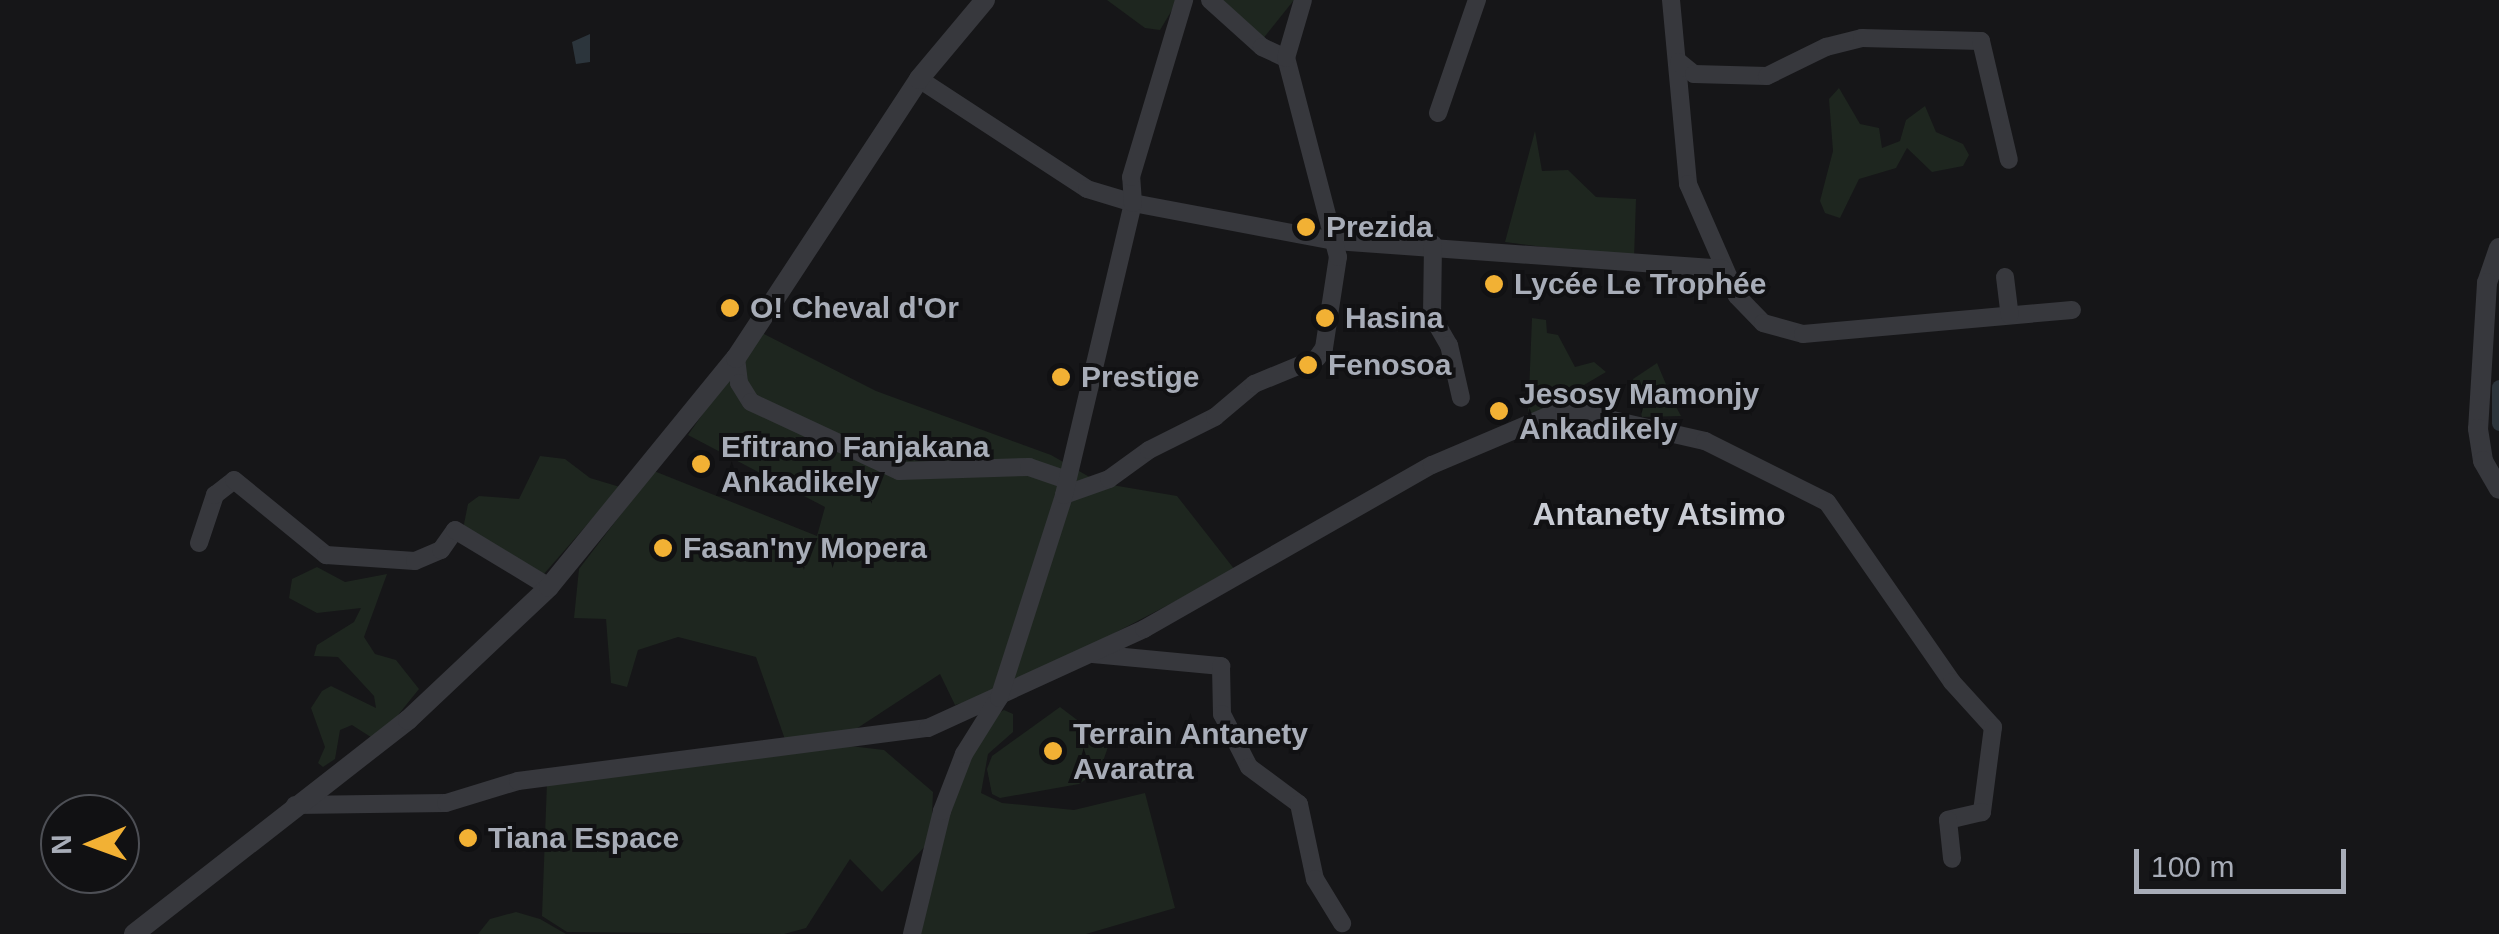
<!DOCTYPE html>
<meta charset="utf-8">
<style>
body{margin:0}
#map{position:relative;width:2499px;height:934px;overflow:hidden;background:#161618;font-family:Helvetica,sans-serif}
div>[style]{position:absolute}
.green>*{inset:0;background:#1e261f}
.water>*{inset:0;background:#2c353c}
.canal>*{height:15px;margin:-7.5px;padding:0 7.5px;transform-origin:7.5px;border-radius:7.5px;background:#2c353c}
.minor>*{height:18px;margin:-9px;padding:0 9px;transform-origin:9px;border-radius:9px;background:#37383d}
.tertiary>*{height:20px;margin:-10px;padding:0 10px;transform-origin:10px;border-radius:10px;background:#37383d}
.dots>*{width:28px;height:28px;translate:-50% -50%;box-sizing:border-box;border:5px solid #111113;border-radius:50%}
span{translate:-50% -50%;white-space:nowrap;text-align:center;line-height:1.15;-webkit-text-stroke:8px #111113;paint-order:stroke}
.poi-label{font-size:30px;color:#a8adb8;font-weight:700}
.left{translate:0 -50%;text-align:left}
.neighbourhood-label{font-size:32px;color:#c9ccd4;font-weight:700}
.north{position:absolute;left:40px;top:794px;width:100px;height:100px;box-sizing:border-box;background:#111113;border:2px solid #4d4f55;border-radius:50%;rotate:269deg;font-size:28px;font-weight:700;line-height:40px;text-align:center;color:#a8adb8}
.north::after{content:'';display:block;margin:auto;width:35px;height:45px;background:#f2b134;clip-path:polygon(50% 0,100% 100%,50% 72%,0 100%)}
.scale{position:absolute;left:2134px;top:849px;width:212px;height:45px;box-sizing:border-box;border:5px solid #a8adb8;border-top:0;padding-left:12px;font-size:30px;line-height:35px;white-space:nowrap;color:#a8adb8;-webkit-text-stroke:8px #111113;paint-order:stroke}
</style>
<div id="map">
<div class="green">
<div style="clip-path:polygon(1107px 0,1178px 0,1160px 30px,1145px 28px)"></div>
<div style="clip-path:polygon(1218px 0,1294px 0,1262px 40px)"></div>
<div style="clip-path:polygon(1839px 88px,1860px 124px,1879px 128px,1882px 148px,1900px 141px,1906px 120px,1925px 106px,1936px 132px,1963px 144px,1969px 155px,1963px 166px,1932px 172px,1907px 148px,1896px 168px,1859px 179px,1840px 218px,1825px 213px,1820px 201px,1833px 151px,1829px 99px)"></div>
<div style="clip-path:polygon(1535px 131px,1542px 171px,1568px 170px,1596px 197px,1636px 199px,1634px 259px,1505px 242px)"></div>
<div style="clip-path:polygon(1532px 318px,1546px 320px,1547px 333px,1558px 335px,1575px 367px,1594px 362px,1606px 372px,1528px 418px)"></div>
<div style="clip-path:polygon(760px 332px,876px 391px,1051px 455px,1100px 483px,1177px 496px,1235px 570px,1086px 648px,1046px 679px,955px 705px,940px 674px,833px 744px,884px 750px,933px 792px,931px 840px,882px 892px,850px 859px,806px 928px,784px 934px,567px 932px,542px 916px,547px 782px,788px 748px,756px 657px,678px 637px,638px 650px,627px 687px,611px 683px,606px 619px,574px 618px,579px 569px,654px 471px,817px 536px,825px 507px,688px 435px)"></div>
<div style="clip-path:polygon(1657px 363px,1674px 403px,1681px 416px,1642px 417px,1633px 379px)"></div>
<div style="clip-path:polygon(540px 456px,565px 459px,590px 478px,620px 487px,543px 575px,463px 529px,468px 504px,479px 496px,519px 499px)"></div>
<div style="clip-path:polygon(317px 567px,345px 582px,387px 574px,364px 637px,375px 654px,396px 660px,419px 689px,377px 741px,352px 725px,340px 730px,335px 759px,323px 767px,318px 763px,325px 747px,311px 708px,322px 691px,331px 686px,376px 708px,374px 696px,338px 657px,314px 656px,317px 645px,354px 622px,361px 608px,317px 613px,289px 598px,292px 579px)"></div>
<div style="clip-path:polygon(1060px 707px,1109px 744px,1100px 770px,1079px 784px,1000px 798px,992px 794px,987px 769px,992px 756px)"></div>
<div style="clip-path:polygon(1004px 710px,1013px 714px,1013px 732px,988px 754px,981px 793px,1002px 803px,1074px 810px,1145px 793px,1175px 908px,1086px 934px,919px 934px,952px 798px,992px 717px)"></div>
<div style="clip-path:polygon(516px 912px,540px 919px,566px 934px,478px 934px,490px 919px)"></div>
</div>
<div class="water">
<div style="clip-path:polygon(590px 34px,590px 62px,576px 64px,572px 42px)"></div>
</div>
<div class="canal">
<div style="left:2499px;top:387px;width:36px;rotate:90deg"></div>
</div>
<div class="minor">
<div style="left:1210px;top:0;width:70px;rotate:42.1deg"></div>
<div style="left:1262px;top:47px;width:26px;rotate:25deg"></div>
<div style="left:1671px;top:0;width:185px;rotate:84.7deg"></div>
<div style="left:1688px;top:184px;width:122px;rotate:66.4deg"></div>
<div style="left:1737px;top:296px;width:37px;rotate:46deg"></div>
<div style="left:1763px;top:323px;width:41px;rotate:15.4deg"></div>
<div style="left:1803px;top:334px;width:270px;rotate:-5.1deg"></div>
<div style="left:1679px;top:62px;width:19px;rotate:39deg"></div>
<div style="left:1694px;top:74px;width:73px;rotate:1.6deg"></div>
<div style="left:1767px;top:76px;width:66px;rotate:-26.2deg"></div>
<div style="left:1826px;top:47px;width:37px;rotate:-14deg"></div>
<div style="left:1862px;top:38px;width:119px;rotate:1.4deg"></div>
<div style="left:1981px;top:41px;width:122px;rotate:76.8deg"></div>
<div style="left:919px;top:79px;width:201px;rotate:33.2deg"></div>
<div style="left:1087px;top:189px;width:48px;rotate:16.9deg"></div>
<div style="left:1133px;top:203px;width:206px;rotate:10.7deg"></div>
<div style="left:1335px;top:241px;width:389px;rotate:4.1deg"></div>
<div style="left:1438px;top:113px;width:120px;rotate:-71deg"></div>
<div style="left:1433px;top:244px;width:72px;rotate:90.8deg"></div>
<div style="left:1432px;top:316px;width:34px;rotate:60deg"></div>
<div style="left:1449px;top:345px;width:54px;rotate:77.2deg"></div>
<div style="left:2005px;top:277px;width:38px;rotate:83deg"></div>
<div style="left:736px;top:358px;width:25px;rotate:83deg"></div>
<div style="left:739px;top:383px;width:22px;rotate:58deg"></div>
<div style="left:751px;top:402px;width:163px;rotate:25deg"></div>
<div style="left:899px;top:471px;width:130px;rotate:-1.8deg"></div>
<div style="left:1029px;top:467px;width:40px;rotate:18.9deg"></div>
<div style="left:1064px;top:495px;width:48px;rotate:-19.6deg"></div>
<div style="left:1109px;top:479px;width:49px;rotate:-35.9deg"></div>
<div style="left:1149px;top:450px;width:74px;rotate:-26.6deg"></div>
<div style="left:1215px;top:417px;width:51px;rotate:-40.2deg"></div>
<div style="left:1254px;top:384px;width:68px;rotate:-22.4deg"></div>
<div style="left:1317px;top:358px;width:12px;rotate:-55deg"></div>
<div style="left:1324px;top:348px;width:92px;rotate:-81.3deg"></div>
<div style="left:1338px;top:257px;width:206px;rotate:-104.6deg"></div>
<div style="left:1286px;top:58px;width:60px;rotate:-73.7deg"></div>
<div style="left:199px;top:543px;width:51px;rotate:-71.6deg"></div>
<div style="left:215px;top:495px;width:24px;rotate:-38deg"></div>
<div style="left:234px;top:480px;width:119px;rotate:39.2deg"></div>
<div style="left:326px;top:555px;width:89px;rotate:3.9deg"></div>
<div style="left:415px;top:561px;width:28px;rotate:-23deg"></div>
<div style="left:441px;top:550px;width:24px;rotate:-55deg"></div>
<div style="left:455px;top:530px;width:110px;rotate:31.2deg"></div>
<div style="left:1093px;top:654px;width:129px;rotate:5.4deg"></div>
<div style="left:1221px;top:666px;width:48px;rotate:88.8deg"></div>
<div style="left:1222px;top:714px;width:59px;rotate:63deg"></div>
<div style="left:1249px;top:767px;width:62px;rotate:36.5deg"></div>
<div style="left:1299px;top:804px;width:77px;rotate:78deg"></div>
<div style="left:1315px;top:879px;width:52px;rotate:58.5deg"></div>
<div style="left:295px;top:805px;width:151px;rotate:-0.8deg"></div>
<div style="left:446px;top:803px;width:75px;rotate:-17deg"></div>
<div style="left:518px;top:781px;width:413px;rotate:-7.4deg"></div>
<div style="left:928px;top:728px;width:238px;rotate:-24.6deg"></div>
<div style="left:1144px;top:629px;width:331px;rotate:-29.7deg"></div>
<div style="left:1432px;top:465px;width:143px;rotate:-23deg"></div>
<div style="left:1564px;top:409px;width:145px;rotate:12.8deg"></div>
<div style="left:1705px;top:441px;width:136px;rotate:26.6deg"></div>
<div style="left:1827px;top:502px;width:219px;rotate:55.2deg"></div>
<div style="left:1952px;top:682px;width:61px;rotate:47.7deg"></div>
<div style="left:1993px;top:727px;width:86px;rotate:97.4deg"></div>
<div style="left:1982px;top:812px;width:35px;rotate:167deg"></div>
<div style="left:1948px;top:820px;width:39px;rotate:84deg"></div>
<div style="left:912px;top:934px;width:127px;rotate:-76.3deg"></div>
<div style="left:942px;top:811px;width:61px;rotate:-68.9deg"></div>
<div style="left:964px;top:754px;width:66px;rotate:-58deg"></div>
<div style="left:999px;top:698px;width:213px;rotate:-72.2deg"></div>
<div style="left:1064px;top:495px;width:300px;rotate:-76.7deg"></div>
<div style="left:1133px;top:203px;width:26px;rotate:-94deg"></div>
<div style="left:1131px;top:177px;width:185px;rotate:-73.3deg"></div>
</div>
<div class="tertiary">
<div style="left:2499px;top:248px;width:37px;rotate:109deg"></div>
<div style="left:2487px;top:283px;width:146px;rotate:93.5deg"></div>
<div style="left:2478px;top:429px;width:32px;rotate:81deg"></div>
<div style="left:2483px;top:461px;width:32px;rotate:60deg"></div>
<div style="left:134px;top:934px;width:348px;rotate:-38deg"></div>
<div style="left:408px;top:720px;width:194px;rotate:-43.3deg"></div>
<div style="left:549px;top:587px;width:296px;rotate:-50.8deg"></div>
<div style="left:736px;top:358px;width:334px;rotate:-56.7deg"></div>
<div style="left:919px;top:79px;width:103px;rotate:-50.1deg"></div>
</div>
<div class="dots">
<div style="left:1306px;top:227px;background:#f2b134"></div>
<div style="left:1494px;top:284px;background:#f2b134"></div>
<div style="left:730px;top:308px;background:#f2b134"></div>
<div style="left:1325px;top:318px;background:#f2b134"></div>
<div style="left:1308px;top:365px;background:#f2b134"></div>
<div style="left:1061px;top:377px;background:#f2b134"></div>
<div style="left:1499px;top:411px;background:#f2b134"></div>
<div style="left:701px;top:464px;background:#f2b134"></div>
<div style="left:663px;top:548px;background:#f2b134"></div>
<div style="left:1053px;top:751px;background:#f2b134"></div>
<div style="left:468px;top:838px;background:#f2b134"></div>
</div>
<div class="poi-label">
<span class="left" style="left:1326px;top:227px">Prezida</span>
<span class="left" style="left:1514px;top:284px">Lycée Le Trophée</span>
<span class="left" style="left:750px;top:308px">O! Cheval d'Or</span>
<span class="left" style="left:1345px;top:318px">Hasina</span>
<span class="left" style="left:1328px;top:365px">Fenosoa</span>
<span class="left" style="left:1081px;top:377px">Prestige</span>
<span class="left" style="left:1519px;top:411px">Jesosy Mamonjy<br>Ankadikely</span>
<span class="left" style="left:721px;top:464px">Efitrano Fanjakana<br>Ankadikely</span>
<span class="left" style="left:683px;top:548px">Fasan'ny Mopera</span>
<span class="left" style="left:1073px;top:751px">Terrain Antanety<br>Avaratra</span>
<span class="left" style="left:488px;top:838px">Tiana Espace</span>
</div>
<div class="neighbourhood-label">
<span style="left:1659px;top:514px">Antanety Atsimo</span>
</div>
<div class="north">N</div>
<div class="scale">100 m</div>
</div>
